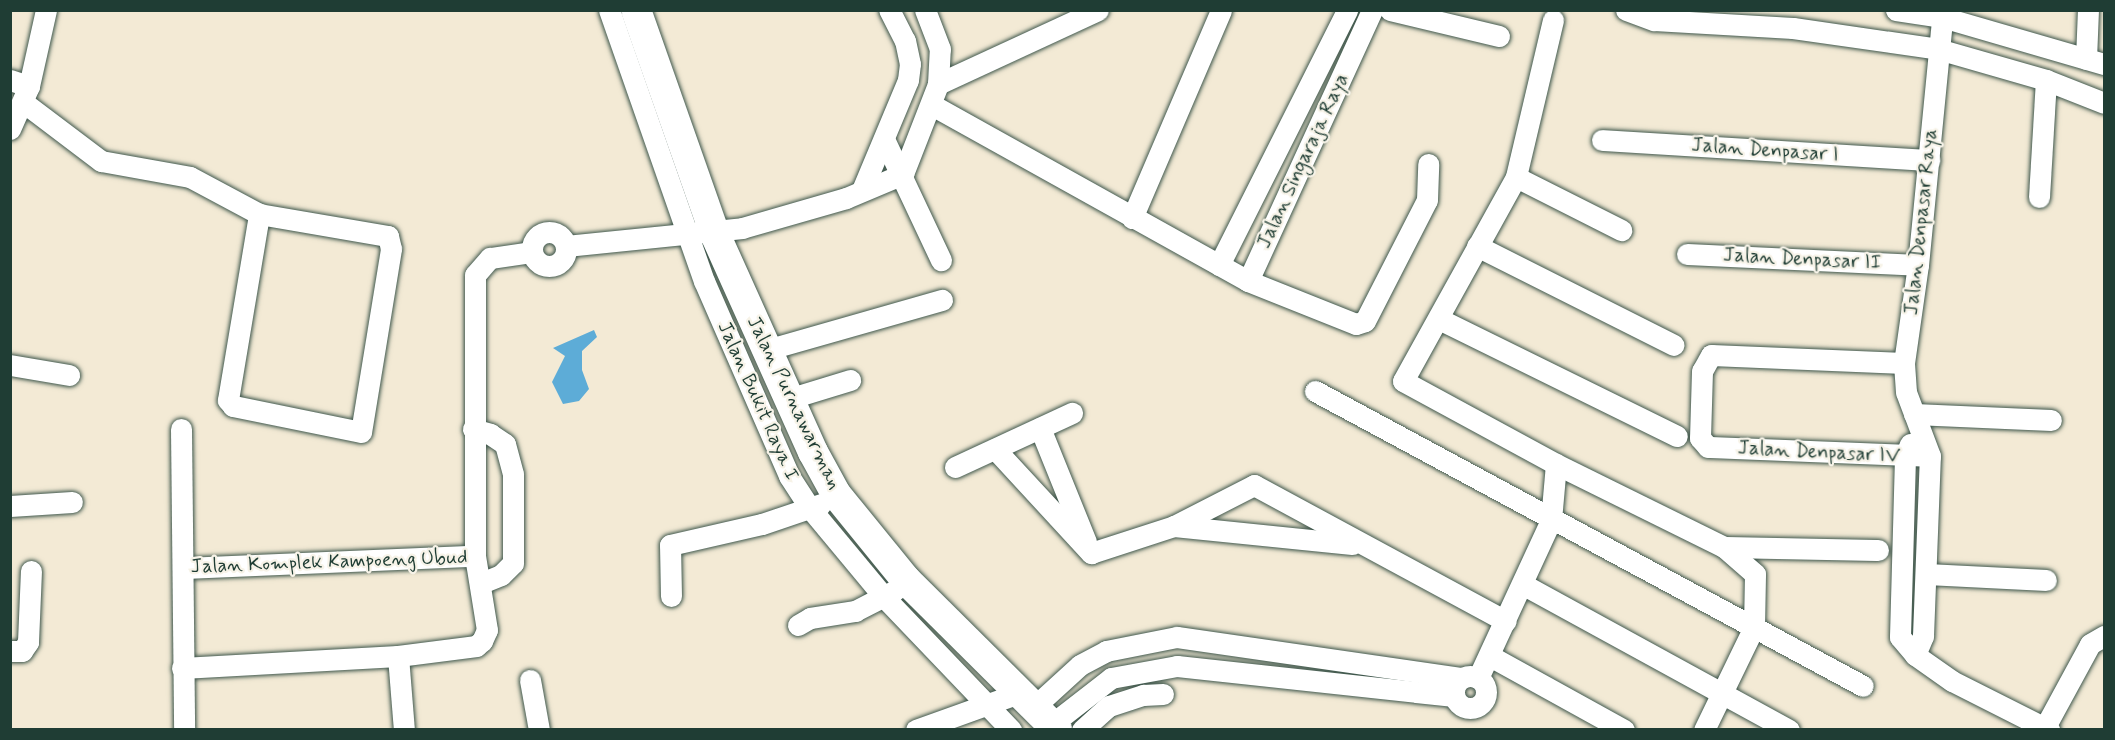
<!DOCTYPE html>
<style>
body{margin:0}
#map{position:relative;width:2115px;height:740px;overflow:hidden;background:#f3ead5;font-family:Mynerve,sans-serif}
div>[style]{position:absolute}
.water>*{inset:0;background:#5dacd7}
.roads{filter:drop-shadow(0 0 2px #3f574c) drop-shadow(0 0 2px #3f574c)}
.street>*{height:21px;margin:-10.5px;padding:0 10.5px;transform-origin:10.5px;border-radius:10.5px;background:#fff}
.street>.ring{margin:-10.5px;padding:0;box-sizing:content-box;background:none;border:21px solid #fff;border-radius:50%}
.secondary>*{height:30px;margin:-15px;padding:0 15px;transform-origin:15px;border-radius:15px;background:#fff}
span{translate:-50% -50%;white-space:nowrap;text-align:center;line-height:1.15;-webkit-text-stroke:4.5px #f7f3e8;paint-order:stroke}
.street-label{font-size:20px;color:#1f3d34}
.frame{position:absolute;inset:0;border:12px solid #1f3d34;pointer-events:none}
</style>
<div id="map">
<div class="water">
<div style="clip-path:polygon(594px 330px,597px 337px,582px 351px,582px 370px,589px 389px,579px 401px,563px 404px,552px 382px,565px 356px,553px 348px)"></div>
</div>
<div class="roads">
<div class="street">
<div style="left:609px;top:10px;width:287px;rotate:70.7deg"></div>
<div style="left:704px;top:281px;width:213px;rotate:66.4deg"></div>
<div style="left:789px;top:476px;width:38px;rotate:57deg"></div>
<div style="left:810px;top:508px;width:116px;rotate:50.3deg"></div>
<div style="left:884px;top:597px;width:184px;rotate:46.3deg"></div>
<div style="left:1390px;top:10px;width:112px;rotate:13.4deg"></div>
<div style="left:1626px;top:10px;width:30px;rotate:20deg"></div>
<div style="left:1654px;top:20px;width:139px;rotate:3.3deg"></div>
<div style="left:1793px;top:28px;width:147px;rotate:8.2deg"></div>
<div style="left:1938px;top:49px;width:112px;rotate:16deg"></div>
<div style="left:2046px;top:80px;width:62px;rotate:21.6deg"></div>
<div style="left:1896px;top:10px;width:47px;rotate:8.7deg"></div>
<div style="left:1942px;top:17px;width:169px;rotate:16.2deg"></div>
<div style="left:1553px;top:20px;width:161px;rotate:103.3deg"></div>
<div style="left:1516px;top:177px;width:233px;rotate:119deg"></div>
<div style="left:1403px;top:381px;width:174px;rotate:28.5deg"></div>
<div style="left:1556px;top:464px;width:187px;rotate:26.3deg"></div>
<div style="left:1724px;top:547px;width:154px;rotate:1.1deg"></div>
<div style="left:2086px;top:59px;width:49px;rotate:-87.7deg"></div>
<div style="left:10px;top:80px;width:20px;rotate:18deg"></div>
<div style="left:938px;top:84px;width:176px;rotate:-24.8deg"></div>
<div style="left:23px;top:102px;width:98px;rotate:37.1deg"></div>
<div style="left:101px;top:161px;width:90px;rotate:10.2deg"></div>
<div style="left:190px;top:177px;width:78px;rotate:28.2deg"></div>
<div style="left:259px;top:214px;width:131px;rotate:9.7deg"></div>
<div style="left:388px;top:236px;width:13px;rotate:77deg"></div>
<div style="left:391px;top:249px;width:185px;rotate:99.3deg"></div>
<div style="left:361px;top:432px;width:131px;rotate:-168.5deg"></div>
<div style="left:233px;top:406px;width:8px;rotate:-130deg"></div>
<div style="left:228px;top:400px;width:189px;rotate:-80.5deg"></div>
<div style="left:932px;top:105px;width:362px;rotate:29.1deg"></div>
<div style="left:1248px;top:281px;width:116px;rotate:21.7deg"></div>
<div style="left:1356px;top:324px;width:9px;rotate:-18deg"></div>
<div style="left:1365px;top:321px;width:136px;rotate:-62.9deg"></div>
<div style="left:1427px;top:200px;width:36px;rotate:-88deg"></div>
<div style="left:10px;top:129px;width:47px;rotate:-66.2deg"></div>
<div style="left:29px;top:86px;width:78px;rotate:-77.4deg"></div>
<div style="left:884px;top:139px;width:134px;rotate:64.8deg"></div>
<div style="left:1602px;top:140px;width:328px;rotate:3.5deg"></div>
<div style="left:903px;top:174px;width:97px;rotate:-68.7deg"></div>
<div style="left:938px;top:84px;width:35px;rotate:-87deg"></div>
<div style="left:940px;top:49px;width:42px;rotate:-111deg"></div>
<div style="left:1516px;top:177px;width:118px;rotate:26.8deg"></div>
<div style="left:862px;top:190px;width:119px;rotate:-67.3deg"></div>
<div style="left:908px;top:80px;width:16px;rotate:-83deg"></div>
<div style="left:910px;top:64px;width:24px;rotate:-102deg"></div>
<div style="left:905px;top:41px;width:35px;rotate:-117deg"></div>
<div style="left:2039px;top:197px;width:117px;rotate:-86.6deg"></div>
<div style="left:1132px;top:218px;width:226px;rotate:-66.8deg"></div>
<div class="ring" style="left:532px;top:232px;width:13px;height:13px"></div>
<div style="left:566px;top:246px;width:177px;rotate:-5.8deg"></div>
<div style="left:742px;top:228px;width:108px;rotate:-16.1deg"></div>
<div style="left:846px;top:198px;width:62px;rotate:-22.8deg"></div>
<div style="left:1477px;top:246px;width:220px;rotate:26.7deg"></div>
<div style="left:1687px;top:254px;width:231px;rotate:2.7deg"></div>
<div style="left:1219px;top:265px;width:285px;rotate:-63.3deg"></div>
<div style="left:1248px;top:281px;width:298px;rotate:-65.4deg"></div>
<div style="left:1439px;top:319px;width:265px;rotate:26.2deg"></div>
<div style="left:766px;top:350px;width:183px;rotate:-15.9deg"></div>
<div style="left:1904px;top:363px;width:193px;rotate:-177.6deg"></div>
<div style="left:1711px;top:355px;width:18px;rotate:119deg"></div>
<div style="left:1702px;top:371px;width:67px;rotate:91.7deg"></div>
<div style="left:1700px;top:438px;width:12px;rotate:48deg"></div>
<div style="left:1708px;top:447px;width:222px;rotate:2.3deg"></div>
<div style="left:10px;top:365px;width:60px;rotate:9.6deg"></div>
<div style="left:1315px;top:391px;width:622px;rotate:28.29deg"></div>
<div style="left:788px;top:399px;width:65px;rotate:-17deg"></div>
<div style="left:1914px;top:414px;width:137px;rotate:2.5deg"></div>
<div style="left:1040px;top:428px;width:123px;rotate:68deg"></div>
<div style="left:181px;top:429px;width:301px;rotate:89.4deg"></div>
<div style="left:473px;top:429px;width:18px;rotate:16deg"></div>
<div style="left:490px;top:434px;width:18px;rotate:34deg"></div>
<div style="left:505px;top:444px;width:31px;rotate:75deg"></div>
<div style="left:513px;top:474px;width:89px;rotate:90deg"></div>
<div style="left:513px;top:563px;width:17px;rotate:135deg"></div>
<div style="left:501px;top:575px;width:22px;rotate:158deg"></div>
<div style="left:1910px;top:444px;width:14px;rotate:111deg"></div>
<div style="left:1905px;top:457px;width:180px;rotate:91.6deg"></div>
<div style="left:1900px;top:637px;width:23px;rotate:50deg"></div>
<div style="left:1915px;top:655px;width:45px;rotate:35.1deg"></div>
<div style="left:1952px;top:681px;width:109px;rotate:26.8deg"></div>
<div style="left:995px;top:449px;width:142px;rotate:47.3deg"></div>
<div style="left:955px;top:467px;width:129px;rotate:-24.8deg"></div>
<div style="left:10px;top:506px;width:62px;rotate:-3.7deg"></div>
<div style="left:1174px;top:526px;width:179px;rotate:5.8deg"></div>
<div style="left:1091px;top:553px;width:87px;rotate:-18deg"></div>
<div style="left:1174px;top:526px;width:90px;rotate:-27.1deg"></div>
<div style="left:1254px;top:485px;width:286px;rotate:28.4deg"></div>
<div style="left:183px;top:568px;width:292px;rotate:-2.4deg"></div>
<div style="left:1927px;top:574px;width:119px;rotate:2.9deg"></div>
<div style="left:1524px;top:585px;width:302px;rotate:28.7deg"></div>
<div style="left:671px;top:596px;width:51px;rotate:-91.1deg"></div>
<div style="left:670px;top:545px;width:94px;rotate:-12.9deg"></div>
<div style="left:762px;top:524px;width:62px;rotate:-18.7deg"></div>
<div style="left:798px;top:625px;width:14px;rotate:-30deg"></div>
<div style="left:810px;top:618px;width:46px;rotate:-8.8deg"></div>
<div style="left:855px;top:611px;width:44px;rotate:-27.1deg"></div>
<div style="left:10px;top:651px;width:12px"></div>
<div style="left:22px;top:651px;width:11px;rotate:-56deg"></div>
<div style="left:28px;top:642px;width:71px;rotate:-87.6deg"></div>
<div style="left:1915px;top:655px;width:21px;rotate:-67deg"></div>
<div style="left:1923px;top:636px;width:180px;rotate:-87.8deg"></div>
<div style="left:1930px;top:456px;width:68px;rotate:-110.6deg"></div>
<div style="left:1906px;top:392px;width:29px;rotate:-94deg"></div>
<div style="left:1904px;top:363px;width:99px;rotate:-81.9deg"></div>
<div style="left:1918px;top:265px;width:256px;rotate:-84.4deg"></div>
<div style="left:398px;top:656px;width:74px;rotate:85.4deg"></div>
<div style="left:1490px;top:656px;width:153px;rotate:28.9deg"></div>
<div style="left:182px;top:668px;width:216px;rotate:-3.2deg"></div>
<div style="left:398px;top:656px;width:79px;rotate:-7.3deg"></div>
<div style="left:476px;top:646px;width:8px;rotate:-40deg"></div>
<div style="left:482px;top:641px;width:12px;rotate:-66deg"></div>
<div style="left:487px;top:630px;width:75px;rotate:-99.2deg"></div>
<div style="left:475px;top:556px;width:281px;rotate:-90deg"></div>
<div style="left:475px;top:275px;width:23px;rotate:-49deg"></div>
<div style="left:490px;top:258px;width:41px;rotate:-8.3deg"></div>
<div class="ring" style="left:1454px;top:676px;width:11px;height:11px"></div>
<div style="left:1478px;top:678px;width:174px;rotate:-65.2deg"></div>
<div style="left:1551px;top:520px;width:56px;rotate:-84.9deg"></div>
<div style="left:530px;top:680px;width:51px;rotate:79.8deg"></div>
<div style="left:1034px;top:707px;width:62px;rotate:-42.4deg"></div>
<div style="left:1080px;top:665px;width:30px;rotate:-28deg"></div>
<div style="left:1106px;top:651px;width:72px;rotate:-11.2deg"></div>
<div style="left:1177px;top:637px;width:286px;rotate:8.2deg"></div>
<div style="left:1052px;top:724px;width:75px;rotate:-37.9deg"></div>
<div style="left:1111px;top:678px;width:67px;rotate:-10.3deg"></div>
<div style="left:1177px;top:666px;width:279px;rotate:6.2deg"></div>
<div style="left:2045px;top:727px;width:94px;rotate:-61.5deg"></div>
<div style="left:2090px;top:644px;width:16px;rotate:-30deg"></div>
<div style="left:916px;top:730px;width:109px;rotate:-19.8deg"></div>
<div style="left:1082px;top:730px;width:36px;rotate:-42deg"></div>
<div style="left:1109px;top:706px;width:36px;rotate:-18deg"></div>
<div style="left:1143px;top:695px;width:20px;rotate:-3deg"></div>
<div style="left:1704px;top:730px;width:114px;rotate:-64.1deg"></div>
<div style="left:1754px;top:627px;width:53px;rotate:-88.9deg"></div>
<div style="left:1755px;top:574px;width:41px;rotate:-138.9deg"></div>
</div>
<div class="secondary">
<div style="left:636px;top:10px;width:238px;rotate:70.6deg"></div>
<div style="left:715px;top:234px;width:239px;rotate:65.8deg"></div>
<div style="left:813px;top:452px;width:48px;rotate:61.3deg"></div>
<div style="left:836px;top:494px;width:111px;rotate:50.9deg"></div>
<div style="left:906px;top:580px;width:213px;rotate:44.8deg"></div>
</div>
</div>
<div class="street-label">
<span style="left:1765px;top:150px;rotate:4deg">Jalan Denpasar I</span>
<span style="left:1303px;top:161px;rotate:-65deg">Jalan Singaraja Raya</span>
<span style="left:1921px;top:222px;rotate:-84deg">Jalan Denpasar Raya</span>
<span style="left:1802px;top:259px;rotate:3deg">Jalan Denpasar II</span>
<span style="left:758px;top:401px;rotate:66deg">Jalan Bukit Raya I</span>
<span style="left:794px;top:403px;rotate:64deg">Jalan Purnawarman</span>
<span style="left:1819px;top:452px;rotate:3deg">Jalan Denpasar IV</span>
<span style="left:329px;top:562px;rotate:-2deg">Jalan Komplek Kampoeng Ubud</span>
</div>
<div class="frame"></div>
</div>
